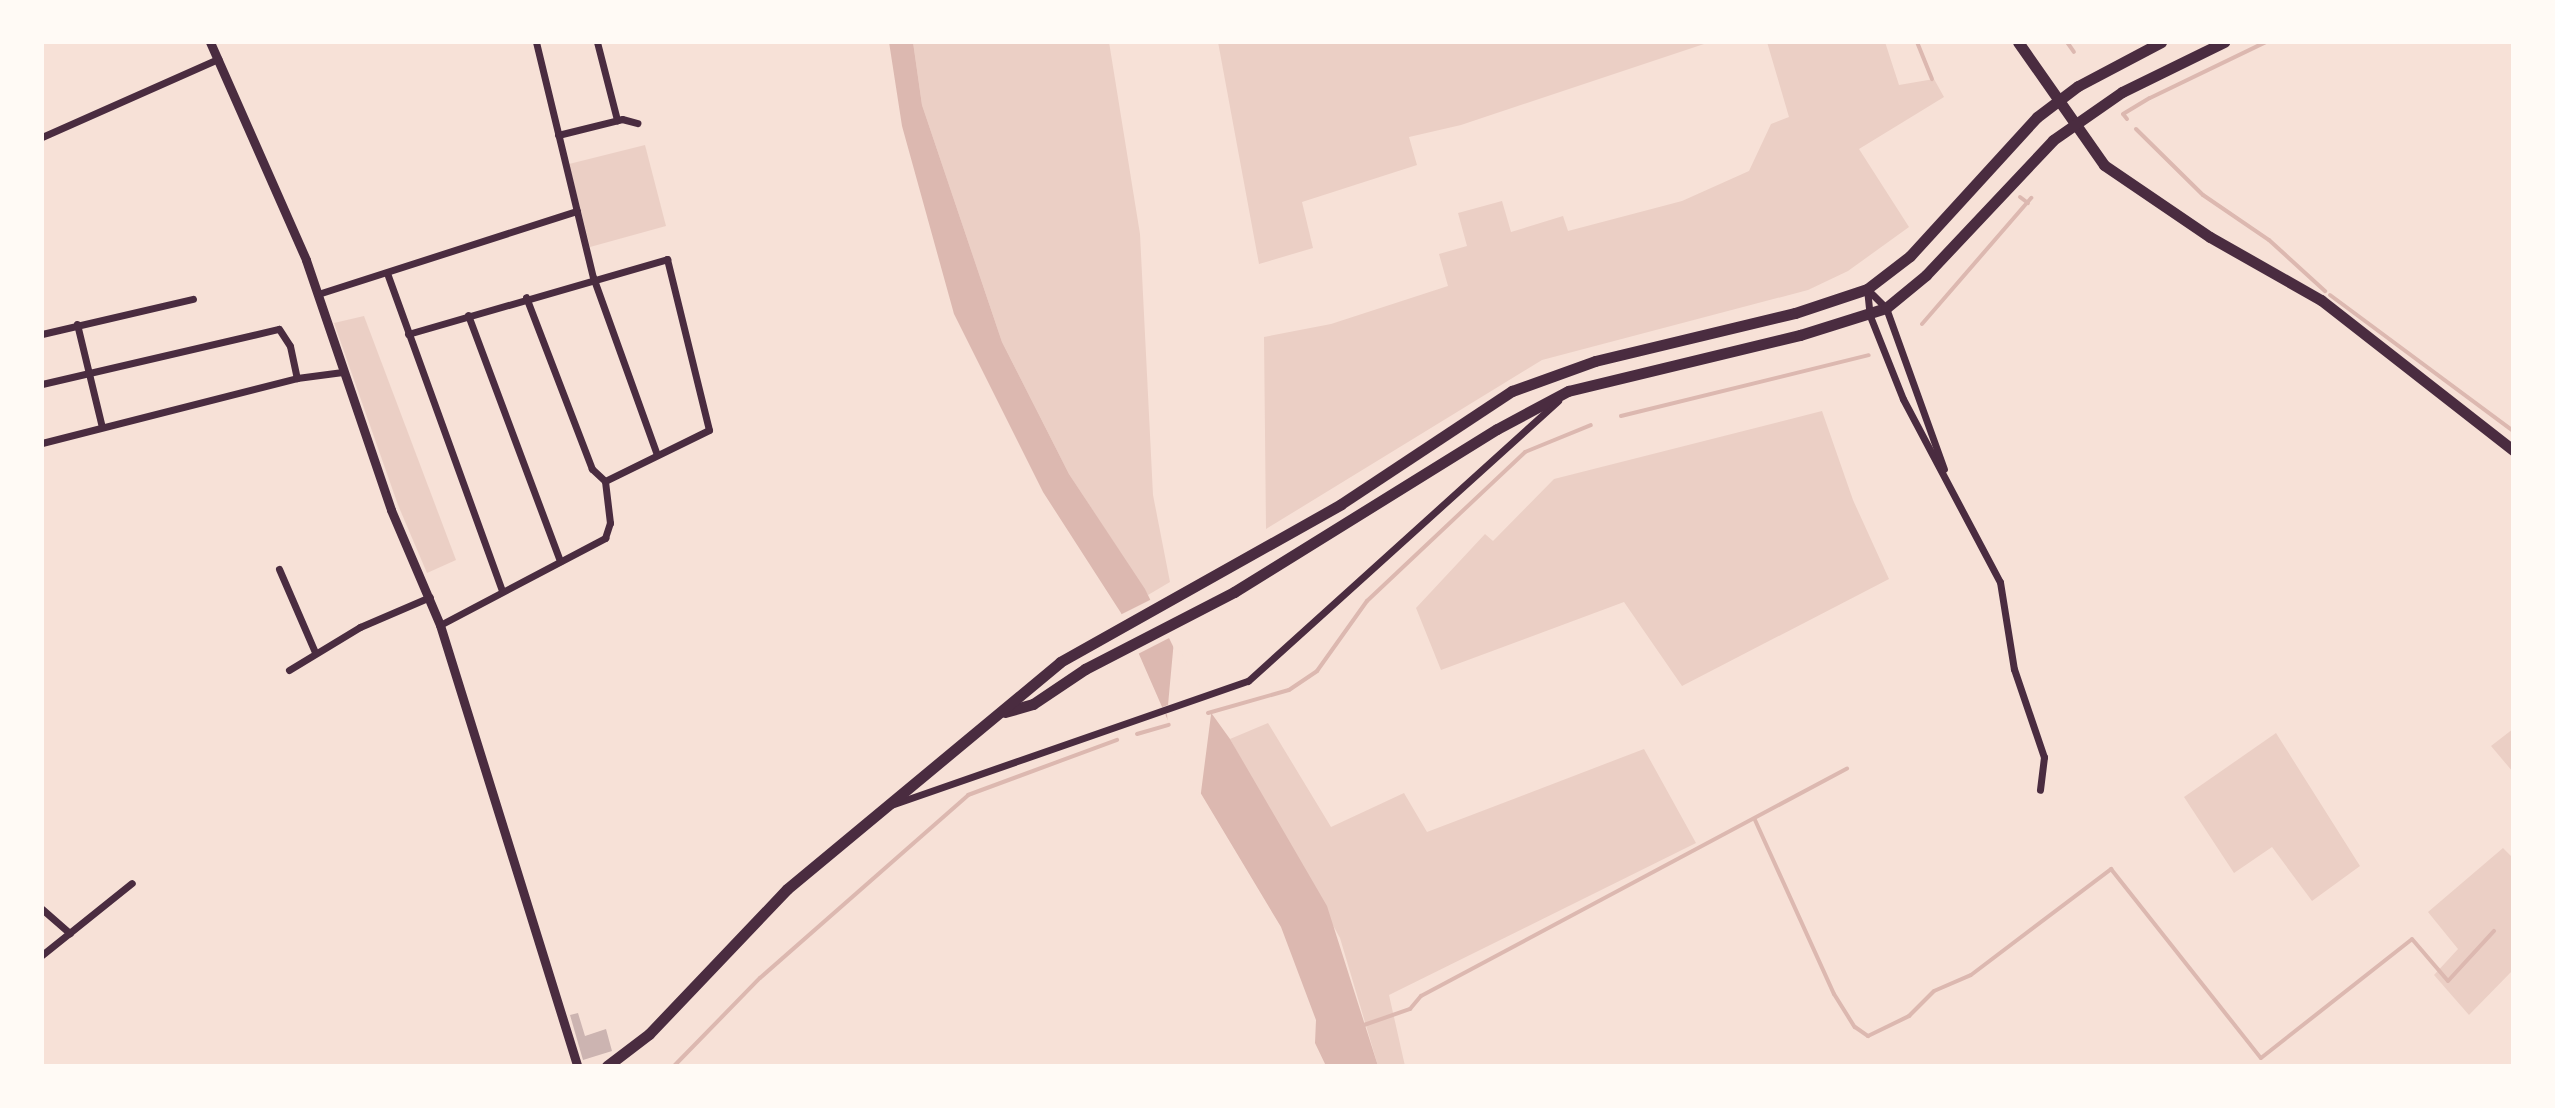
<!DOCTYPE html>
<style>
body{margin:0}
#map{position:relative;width:2555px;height:1108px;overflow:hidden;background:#f7e1d7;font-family:"DM Sans",sans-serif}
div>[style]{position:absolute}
.green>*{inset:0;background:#ebcfc5}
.water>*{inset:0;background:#dcb8b0}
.pier>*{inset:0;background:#f7e1d7}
.stream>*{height:4px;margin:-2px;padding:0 2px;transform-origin:2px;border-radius:2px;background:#dcb8b0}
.building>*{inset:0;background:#ccb4b1}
.minor>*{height:7px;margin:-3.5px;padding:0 3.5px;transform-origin:3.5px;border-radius:3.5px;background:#4a2c40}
.tertiary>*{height:9px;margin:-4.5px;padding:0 4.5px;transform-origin:4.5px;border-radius:4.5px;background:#4a2c40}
.secondary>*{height:11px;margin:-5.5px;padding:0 5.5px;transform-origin:5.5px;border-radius:5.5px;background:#4a2c40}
span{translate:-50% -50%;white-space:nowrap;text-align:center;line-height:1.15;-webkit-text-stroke:6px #fffaf5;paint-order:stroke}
.frame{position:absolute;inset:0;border:44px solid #fffaf5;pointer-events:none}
</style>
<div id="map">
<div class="green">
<div style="clip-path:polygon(913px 42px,1109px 42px,1140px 234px,1153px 495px,1170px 582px,1148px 595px,1069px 474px,1002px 342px,922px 105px)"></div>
<div style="clip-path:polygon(1218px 42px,1710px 42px,1461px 125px,1409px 137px,1417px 165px,1302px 202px,1313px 248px,1259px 264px)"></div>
<div style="clip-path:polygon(1767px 42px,1885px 42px,1899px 85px,1934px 79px,1944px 97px,1859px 149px,1909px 227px,1848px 271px,1808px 290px,1542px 360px,1266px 529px,1264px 337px,1331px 324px,1448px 286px,1439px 254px,1467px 246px,1458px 213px,1502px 201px,1511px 232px,1563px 216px,1568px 231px,1682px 201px,1749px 171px,1771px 124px,1789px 117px)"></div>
<div style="clip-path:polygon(645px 145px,666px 226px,590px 247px,569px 164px)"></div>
<div style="clip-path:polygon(364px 316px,456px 560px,427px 573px,398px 505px,334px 323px)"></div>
<div style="clip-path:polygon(1822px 411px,1853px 500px,1889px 579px,1682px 686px,1624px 602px,1441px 670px,1416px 608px,1485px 534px,1493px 541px,1554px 479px)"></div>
<div style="clip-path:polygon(1268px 723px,1331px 827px,1404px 793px,1427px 832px,1644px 749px,1696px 843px,1389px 995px,1405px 1066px,1378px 1066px,1340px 938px,1230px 739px)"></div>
<div style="clip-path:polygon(2513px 729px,2513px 772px,2491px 746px)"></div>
<div style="clip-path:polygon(2276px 733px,2360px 866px,2312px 901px,2272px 847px,2234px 873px,2184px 797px)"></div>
<div style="clip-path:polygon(2503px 848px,2513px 858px,2513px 970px,2469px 1015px,2434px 975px,2458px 949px,2428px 912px)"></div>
</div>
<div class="water">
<div style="clip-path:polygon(889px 42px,913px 42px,922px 105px,1002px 342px,1069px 474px,1145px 589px,1194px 689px,1230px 739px,1327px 906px,1378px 1066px,1326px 1066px,1315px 1043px,1316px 1020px,1281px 927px,1197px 787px,1121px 613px,1043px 492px,954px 314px,902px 126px)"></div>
</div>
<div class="pier">
<div style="clip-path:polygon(1154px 598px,1173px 636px,1136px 655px,1118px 616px)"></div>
<div style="clip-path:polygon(1174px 640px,1212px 707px,1200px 800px,1169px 742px,1167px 714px,1160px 716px,1157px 709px,1168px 705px)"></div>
</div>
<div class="stream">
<div style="left:1917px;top:42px;width:40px;rotate:68deg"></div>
<div style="left:2067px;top:42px;width:12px;rotate:55deg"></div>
<div style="left:2127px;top:119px;width:6px;rotate:-129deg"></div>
<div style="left:2123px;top:114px;width:31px;rotate:-31deg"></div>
<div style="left:2150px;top:98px;width:129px;rotate:-25.8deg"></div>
<div style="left:2136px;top:129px;width:94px;rotate:44.6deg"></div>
<div style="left:2203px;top:195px;width:80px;rotate:34.3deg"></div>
<div style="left:2269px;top:240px;width:76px;rotate:42.3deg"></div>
<div style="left:2020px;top:197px;width:10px;rotate:37deg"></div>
<div style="left:2330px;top:295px;width:228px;rotate:36.6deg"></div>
<div style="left:1922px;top:324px;width:167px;rotate:-49.1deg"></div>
<div style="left:1621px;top:416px;width:255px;rotate:-13.8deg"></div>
<div style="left:1208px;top:713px;width:84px;rotate:-15.9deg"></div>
<div style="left:1289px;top:690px;width:34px;rotate:-34deg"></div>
<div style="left:1317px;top:671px;width:86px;rotate:-54.5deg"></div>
<div style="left:1367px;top:601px;width:217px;rotate:-43.3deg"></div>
<div style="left:1525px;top:452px;width:71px;rotate:-22.2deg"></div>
<div style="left:1137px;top:734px;width:33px;rotate:-16deg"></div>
<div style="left:1755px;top:820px;width:191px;rotate:65.6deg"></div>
<div style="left:1834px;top:994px;width:39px;rotate:58deg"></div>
<div style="left:1855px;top:1027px;width:16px;rotate:35deg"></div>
<div style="left:1868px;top:1036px;width:46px;rotate:-26deg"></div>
<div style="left:1909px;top:1016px;width:35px;rotate:-45deg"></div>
<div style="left:1934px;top:991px;width:40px;rotate:-23.4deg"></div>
<div style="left:1971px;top:975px;width:176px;rotate:-37.1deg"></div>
<div style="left:2111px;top:869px;width:241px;rotate:51.6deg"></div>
<div style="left:2261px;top:1058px;width:192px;rotate:-38.2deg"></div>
<div style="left:2412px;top:939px;width:55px;rotate:49.4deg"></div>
<div style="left:2448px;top:981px;width:68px;rotate:-47.4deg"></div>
<div style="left:1361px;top:1026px;width:52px;rotate:-19.1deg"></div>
<div style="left:1410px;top:1009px;width:17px;rotate:-50deg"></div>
<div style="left:1421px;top:996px;width:483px;rotate:-28.1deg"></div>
<div style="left:674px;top:1066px;width:123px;rotate:-45.7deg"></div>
<div style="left:760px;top:978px;width:277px;rotate:-41.3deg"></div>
<div style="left:968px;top:795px;width:159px;rotate:-20.3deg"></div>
</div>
<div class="building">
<div style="clip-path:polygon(578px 1013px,585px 1036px,606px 1029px,612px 1051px,583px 1060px,570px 1015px)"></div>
</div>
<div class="minor">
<div style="left:536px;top:42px;width:242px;rotate:76.4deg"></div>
<div style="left:593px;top:277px;width:189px;rotate:70.2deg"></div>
<div style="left:597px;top:42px;width:81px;rotate:75.6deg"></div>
<div style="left:558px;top:135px;width:66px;rotate:-14deg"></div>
<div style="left:622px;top:119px;width:16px;rotate:15deg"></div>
<div style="left:42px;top:137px;width:193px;rotate:-23.9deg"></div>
<div style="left:387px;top:273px;width:337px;rotate:70.1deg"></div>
<div style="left:1867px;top:289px;width:27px;rotate:84deg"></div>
<div style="left:1870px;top:316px;width:89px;rotate:68.3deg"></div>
<div style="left:1903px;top:399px;width:207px;rotate:62.1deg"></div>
<div style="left:2000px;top:582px;width:88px;rotate:80.9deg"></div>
<div style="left:2014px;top:669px;width:93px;rotate:71.2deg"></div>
<div style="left:2044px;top:757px;width:33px;rotate:97deg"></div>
<div style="left:1867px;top:289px;width:27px;rotate:45deg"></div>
<div style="left:1886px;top:308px;width:171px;rotate:70.2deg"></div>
<div style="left:318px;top:294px;width:272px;rotate:-17.8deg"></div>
<div style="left:468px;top:315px;width:263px;rotate:69.5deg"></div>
<div style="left:77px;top:324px;width:106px;rotate:76.4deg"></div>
<div style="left:42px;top:334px;width:155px;rotate:-13.1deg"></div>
<div style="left:408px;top:334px;width:270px;rotate:-16.1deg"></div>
<div style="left:667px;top:259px;width:176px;rotate:76.2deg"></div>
<div style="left:709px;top:430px;width:116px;rotate:153.9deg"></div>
<div style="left:42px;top:384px;width:243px;rotate:-13.1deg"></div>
<div style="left:279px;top:329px;width:20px;rotate:57deg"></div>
<div style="left:290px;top:346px;width:33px;rotate:78deg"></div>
<div style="left:42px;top:443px;width:263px;rotate:-14.3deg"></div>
<div style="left:297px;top:378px;width:46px;rotate:-7.4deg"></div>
<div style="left:279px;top:569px;width:90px;rotate:66.6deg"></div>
<div style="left:440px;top:625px;width:187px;rotate:-27.8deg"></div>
<div style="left:605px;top:538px;width:16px;rotate:-72deg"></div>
<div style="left:610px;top:523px;width:42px;rotate:-96.8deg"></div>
<div style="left:605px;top:481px;width:18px;rotate:-137deg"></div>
<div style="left:592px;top:469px;width:184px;rotate:-111deg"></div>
<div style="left:289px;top:670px;width:83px;rotate:-31.2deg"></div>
<div style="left:360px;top:627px;width:76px;rotate:-23.2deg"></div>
<div style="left:891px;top:805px;width:378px;rotate:-19.2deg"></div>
<div style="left:1248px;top:681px;width:418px;rotate:-42.1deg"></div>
<div style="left:42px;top:909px;width:37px;rotate:41deg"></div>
<div style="left:42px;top:955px;width:115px;rotate:-38.7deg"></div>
</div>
<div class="tertiary">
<div style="left:210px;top:42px;width:238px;rotate:66.2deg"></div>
<div style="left:306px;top:260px;width:264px;rotate:71.2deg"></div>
<div style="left:391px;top:510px;width:125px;rotate:66.9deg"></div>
<div style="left:440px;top:625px;width:462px;rotate:72.7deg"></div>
</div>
<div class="secondary">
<div style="left:2018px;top:42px;width:150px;rotate:55deg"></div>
<div style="left:2104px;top:165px;width:128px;rotate:34.2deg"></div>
<div style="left:2210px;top:237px;width:128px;rotate:29.6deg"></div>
<div style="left:2321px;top:300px;width:244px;rotate:38deg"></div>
<div style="left:1005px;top:712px;width:29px;rotate:-16deg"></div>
<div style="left:1033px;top:704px;width:63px;rotate:-33.9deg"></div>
<div style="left:1085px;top:669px;width:168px;rotate:-27.3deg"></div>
<div style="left:1234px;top:592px;width:309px;rotate:-31.8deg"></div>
<div style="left:1497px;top:429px;width:81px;rotate:-28.2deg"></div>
<div style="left:1568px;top:391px;width:239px;rotate:-13.6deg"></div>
<div style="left:1800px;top:335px;width:90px;rotate:-17.4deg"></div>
<div style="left:1886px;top:308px;width:52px;rotate:-39.5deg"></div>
<div style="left:1926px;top:275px;width:185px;rotate:-46.7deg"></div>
<div style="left:2053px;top:140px;width:84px;rotate:-34.8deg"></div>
<div style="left:2122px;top:92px;width:114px;rotate:-26.1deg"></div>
<div style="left:607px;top:1066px;width:53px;rotate:-37.3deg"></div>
<div style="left:649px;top:1034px;width:200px;rotate:-46.4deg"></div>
<div style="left:787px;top:889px;width:355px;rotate:-39.7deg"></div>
<div style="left:1060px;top:662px;width:322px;rotate:-29.3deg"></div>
<div style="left:1341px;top:504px;width:205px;rotate:-33.5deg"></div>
<div style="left:1512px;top:391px;width:88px;rotate:-19.9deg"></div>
<div style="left:1595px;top:361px;width:206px;rotate:-13.5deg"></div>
<div style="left:1795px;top:313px;width:76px;rotate:-18.4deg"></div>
<div style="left:1867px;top:289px;width:54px;rotate:-37.5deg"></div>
<div style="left:1910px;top:256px;width:188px;rotate:-47.6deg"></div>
<div style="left:2037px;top:117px;width:51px;rotate:-37.1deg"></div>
<div style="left:2078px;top:86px;width:94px;rotate:-27.9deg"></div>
</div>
<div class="frame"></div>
</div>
